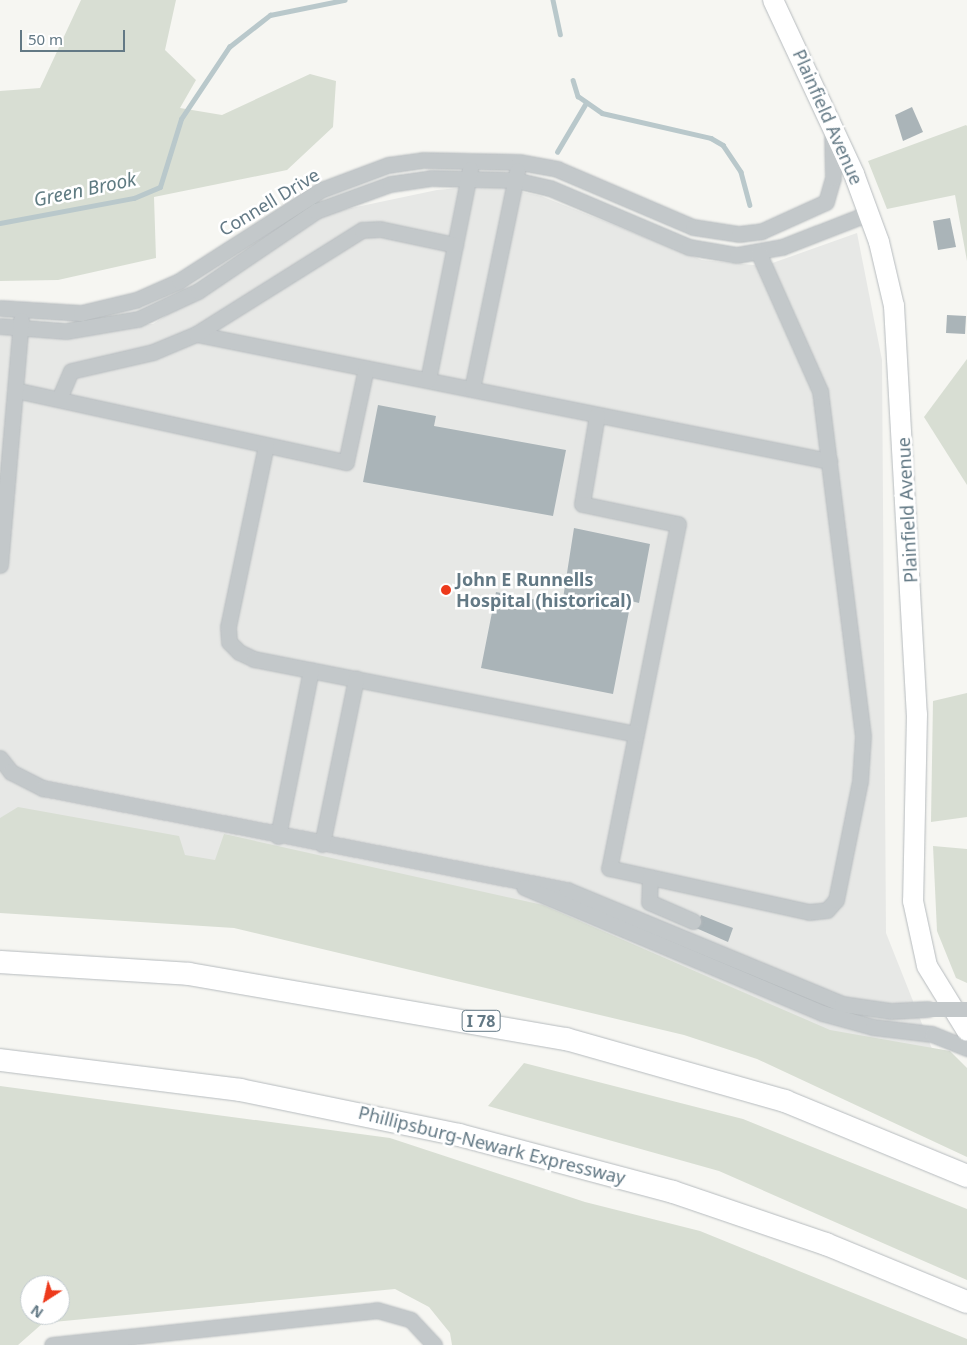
<!DOCTYPE html>
<style>
body{margin:0}
#map{position:relative;width:967px;height:1345px;overflow:hidden;background:#f6f6f2;font-family:"Noto Sans",sans-serif}
div>[style]{position:absolute}
.built>*{inset:0;background:#e7e8e6}
.green>*{inset:0;background:#d8ded3}
.stream>*{height:4.5px;margin:-2.25px;padding:0 2.25px;transform-origin:2.25px;border-radius:2.25px;background:#b9c8cb}
.building>*{inset:0;background:#aab4b8}
.roads{filter:drop-shadow(0 0 1px #b6bbbe) drop-shadow(0 0 1px #b6bbbe)}
.minor>*{height:15px;margin:-7.5px;padding:0 7.5px;transform-origin:7.5px;border-radius:7.5px;background:#c3c8ca}
.major>*{height:20px;margin:-10px;padding:0 10px;transform-origin:10px;border-radius:10px;background:#fff}
.highway>*{height:22px;margin:-11px;padding:0 11px;transform-origin:11px;border-radius:11px;background:#fff}
.minor-bridge>*{height:15px;margin:-7.5px;padding:0 7.5px;transform-origin:7.5px;border-radius:7.5px;background:#c3c8ca}
.dots>*{width:14px;height:14px;translate:-50% -50%;box-sizing:border-box;border:2px solid #fff;border-radius:50%}
span{translate:-50% -50%;white-space:nowrap;text-align:center;line-height:1.15;-webkit-text-stroke:5px #fff;paint-order:stroke}
.shield-label span{padding:1px 4px;background:#fff;border:1px solid;border-radius:4px;-webkit-text-stroke-width:0}
.shield-label{font-size:16px;color:#637985;font-weight:700}
.street-label{font-size:18px;color:#637985}
.poi-label{font-size:18px;color:#637985;font-weight:700}
.left{translate:0 -50%;text-align:left}
.water-label{font-size:19px;color:#5f7b82;font-style:italic}
.north{position:absolute;left:20px;top:1275px;width:50px;height:50px;box-sizing:border-box;background:#fff;border:1px solid #c1c9ce;border-radius:50%;rotate:215deg;font-size:14px;font-weight:700;line-height:20px;text-align:center;color:#637985}
.north::after{content:'';display:block;margin:auto;width:18px;height:22px;background:#ed3a1c;clip-path:polygon(50% 0,100% 100%,50% 72%,0 100%)}
.scale{position:absolute;left:20px;top:30px;width:105px;height:22px;box-sizing:border-box;border:2px solid #637985;border-top:0;padding-left:6px;font-size:15px;line-height:18px;white-space:nowrap;color:#637985;-webkit-text-stroke:4px #fff;paint-order:stroke}
</style>
<div id="map">
<div class="built">
<div style="clip-path:polygon(491px 185px,541px 196px,702px 260px,764px 266px,857px 233px,882px 360px,886px 933px,942px 1074px,0 821px,0 330px,153px 324px,323px 214px,437px 190px)"></div>
</div>
<div class="green">
<div style="clip-path:polygon(81px 0,176px 0,165px 50px,196px 80px,180px 108px,222px 115px,310px 74px,336px 81px,333px 127px,287px 170px,154px 197px,156px 258px,58px 280px,0 281px,0 91px,40px 88px)"></div>
<div style="clip-path:polygon(966px 125px,967px 126px,967px 261px,955px 195px,887px 209px,868px 161px)"></div>
<div style="clip-path:polygon(967px 359px,967px 485px,924px 417px)"></div>
<div style="clip-path:polygon(967px 693px,967px 817px,931px 822px,933px 701px)"></div>
<div style="clip-path:polygon(18px 807px,179px 836px,185px 855px,215px 860px,224px 834px,543px 905px,830px 1030px,950px 1051px,967px 1068px,967px 1157px,757px 1059px,684px 1035px,234px 928px,0 913px,0 818px)"></div>
<div style="clip-path:polygon(933px 846px,967px 849px,967px 983px,956px 978px,937px 931px)"></div>
<div style="clip-path:polygon(524px 1063px,743px 1119px,967px 1209px,967px 1280px,719px 1171px,488px 1106px)"></div>
<div style="clip-path:polygon(evenodd,0 1086px,390px 1138px,585px 1202px,700px 1231px,967px 1339px,967px 1345px,452px 1345px,450px 1333px,429px 1307px,395px 1289px,43px 1323px,18px 1345px,0 1345px,0 1086px,30px 1285px,60px 1285px,60px 1315px,30px 1315px,30px 1285px)"></div>
</div>
<div class="stream">
<div style="left:553px;top:0;width:35px;rotate:78deg"></div>
<div style="left:573px;top:80px;width:17px;rotate:73deg"></div>
<div style="left:578px;top:96px;width:29px;rotate:35deg"></div>
<div style="left:602px;top:113px;width:112px;rotate:12.9deg"></div>
<div style="left:711px;top:138px;width:14px;rotate:30deg"></div>
<div style="left:723px;top:145px;width:32px;rotate:56deg"></div>
<div style="left:741px;top:172px;width:34px;rotate:75deg"></div>
<div style="left:557px;top:152px;width:57px;rotate:-59.4deg"></div>
<div style="left:0;top:223px;width:136px;rotate:-10.6deg"></div>
<div style="left:134px;top:198px;width:28px;rotate:-23deg"></div>
<div style="left:160px;top:187px;width:71px;rotate:-72.8deg"></div>
<div style="left:181px;top:119px;width:87px;rotate:-56.3deg"></div>
<div style="left:229px;top:47px;width:52px;rotate:-38deg"></div>
<div style="left:270px;top:15px;width:76px;rotate:-11.5deg"></div>
</div>
<div class="building">
<div style="clip-path:polygon(912px 107px,923px 132px,903px 141px,895px 115px)"></div>
<div style="clip-path:polygon(950px 218px,956px 247px,938px 250px,933px 221px)"></div>
<div style="clip-path:polygon(947px 315px,966px 316px,965px 334px,946px 333px)"></div>
<div style="clip-path:polygon(378px 405px,436px 416px,434px 426px,566px 450px,553px 516px,363px 482px)"></div>
<div style="clip-path:polygon(574px 528px,650px 544px,639px 603px,631px 601px,613px 694px,481px 668px,496px 592px,562px 605px)"></div>
<div style="clip-path:polygon(701px 915px,733px 928px,728px 942px,696px 928px)"></div>
</div>
<div class="roads">
<div class="minor">
<div style="left:0;top:308px;width:81px;rotate:3.5deg"></div>
<div style="left:81px;top:313px;width:57px;rotate:-13.3deg"></div>
<div style="left:136px;top:300px;width:47px;rotate:-23.8deg"></div>
<div style="left:179px;top:281px;width:169px;rotate:-32.7deg"></div>
<div style="left:321px;top:190px;width:72px;rotate:-20.5deg"></div>
<div style="left:388px;top:165px;width:35px;rotate:-8deg"></div>
<div style="left:423px;top:160px;width:96px;rotate:1.2deg"></div>
<div style="left:519px;top:162px;width:39px;rotate:10deg"></div>
<div style="left:557px;top:169px;width:148px;rotate:23.1deg"></div>
<div style="left:693px;top:227px;width:47px;rotate:8.7deg"></div>
<div style="left:739px;top:234px;width:23px;rotate:-7deg"></div>
<div style="left:762px;top:231px;width:70px;rotate:-24.4deg"></div>
<div style="left:826px;top:202px;width:25px;rotate:-74deg"></div>
<div style="left:833px;top:178px;width:46px;rotate:-91.2deg"></div>
<div style="left:0;top:326px;width:66px;rotate:4.3deg"></div>
<div style="left:66px;top:331px;width:73px;rotate:-9.5deg"></div>
<div style="left:138px;top:319px;width:66px;rotate:-25deg"></div>
<div style="left:198px;top:291px;width:143px;rotate:-34.1deg"></div>
<div style="left:316px;top:211px;width:79px;rotate:-20deg"></div>
<div style="left:390px;top:184px;width:41px;rotate:-8.3deg"></div>
<div style="left:431px;top:178px;width:84px;rotate:1.4deg"></div>
<div style="left:515px;top:180px;width:36px;rotate:13deg"></div>
<div style="left:550px;top:188px;width:151px;rotate:23deg"></div>
<div style="left:689px;top:247px;width:49px;rotate:9.5deg"></div>
<div style="left:737px;top:255px;width:46px;rotate:-10.1deg"></div>
<div style="left:782px;top:247px;width:93px;rotate:-21.3deg"></div>
<div style="left:196px;top:334px;width:646px;rotate:11.34deg"></div>
<div style="left:428px;top:380px;width:215px;rotate:-78.7deg"></div>
<div style="left:472px;top:389px;width:223px;rotate:-78.3deg"></div>
<div style="left:15px;top:390px;width:339px;rotate:12.3deg"></div>
<div style="left:346px;top:462px;width:96px;rotate:-78deg"></div>
<div style="left:59px;top:399px;width:30px;rotate:-67deg"></div>
<div style="left:71px;top:371px;width:84px;rotate:-13deg"></div>
<div style="left:153px;top:352px;width:47px;rotate:-22.7deg"></div>
<div style="left:196px;top:334px;width:196px;rotate:-32.1deg"></div>
<div style="left:362px;top:230px;width:18px;rotate:-3deg"></div>
<div style="left:380px;top:229px;width:77px;rotate:12deg"></div>
<div style="left:597px;top:415px;width:90px;rotate:99.6deg"></div>
<div style="left:582px;top:504px;width:98px;rotate:11.8deg"></div>
<div style="left:678px;top:524px;width:351px;rotate:101.3deg"></div>
<div style="left:609px;top:868px;width:205px;rotate:12.4deg"></div>
<div style="left:809px;top:912px;width:18px;rotate:-6deg"></div>
<div style="left:827px;top:910px;width:13px;rotate:-48deg"></div>
<div style="left:836px;top:900px;width:121px;rotate:-78.6deg"></div>
<div style="left:860px;top:781px;width:45px;rotate:-86.2deg"></div>
<div style="left:863px;top:736px;width:348px;rotate:-97.1deg"></div>
<div style="left:820px;top:391px;width:152px;rotate:-114deg"></div>
<div style="left:266px;top:445px;width:186px;rotate:101.8deg"></div>
<div style="left:228px;top:627px;width:15px;rotate:86deg"></div>
<div style="left:229px;top:642px;width:14px;rotate:45deg"></div>
<div style="left:239px;top:652px;width:17px;rotate:25deg"></div>
<div style="left:254px;top:659px;width:389px;rotate:11.1deg"></div>
<div style="left:0;top:565px;width:246px;rotate:-85.1deg"></div>
<div style="left:0;top:758px;width:18px;rotate:52deg"></div>
<div style="left:11px;top:772px;width:36px;rotate:27deg"></div>
<div style="left:43px;top:788px;width:534px;rotate:11.02deg"></div>
<div style="left:567px;top:890px;width:298px;rotate:22.5deg"></div>
<div style="left:842px;top:1004px;width:49px;rotate:8.1deg"></div>
<div style="left:891px;top:1011px;width:37px;rotate:-3deg"></div>
<div style="left:278px;top:836px;width:169px;rotate:-78.8deg"></div>
<div style="left:322px;top:844px;width:169px;rotate:-78.4deg"></div>
<div style="left:650px;top:877px;width:25px;rotate:92deg"></div>
<div style="left:649px;top:902px;width:48px;rotate:23.4deg"></div>
<div style="left:524px;top:887px;width:324px;rotate:22.9deg"></div>
<div style="left:822px;top:1013px;width:53px;rotate:15.4deg"></div>
<div style="left:873px;top:1027px;width:59px;rotate:6.8deg"></div>
<div style="left:932px;top:1034px;width:38px;rotate:22deg"></div>
<div style="left:52px;top:1345px;width:327px;rotate:-6.1deg"></div>
<div style="left:377px;top:1310px;width:35px;rotate:16deg"></div>
<div style="left:411px;top:1320px;width:34px;rotate:47deg"></div>
</div>
<div class="major">
<div style="left:773px;top:0;width:192px;rotate:65deg"></div>
<div style="left:854px;top:174px;width:72px;rotate:69.8deg"></div>
<div style="left:879px;top:242px;width:66px;rotate:76.8deg"></div>
<div style="left:894px;top:306px;width:409px;rotate:86.8deg"></div>
<div style="left:917px;top:714px;width:187px;rotate:91.2deg"></div>
<div style="left:913px;top:901px;width:66px;rotate:77.8deg"></div>
<div style="left:927px;top:966px;width:76px;rotate:58.4deg"></div>
</div>
<div class="highway">
<div style="left:0;top:962px;width:189px;rotate:3.6deg"></div>
<div style="left:189px;top:974px;width:383px;rotate:9.8deg"></div>
<div style="left:566px;top:1039px;width:228px;rotate:15.8deg"></div>
<div style="left:785px;top:1101px;width:197px;rotate:22.4deg"></div>
<div style="left:0;top:1060px;width:242px;rotate:7.1deg"></div>
<div style="left:240px;top:1090px;width:224px;rotate:11.6deg"></div>
<div style="left:459px;top:1135px;width:221px;rotate:14.9deg"></div>
<div style="left:673px;top:1192px;width:162px;rotate:18.8deg"></div>
<div style="left:826px;top:1244px;width:152px;rotate:22.4deg"></div>
</div>
</div>
<div class="minor-bridge">
<div style="left:928px;top:1009px;width:39px"></div>
</div>
<div class="dots">
<div style="left:446px;top:590px;background:#ed3a1c"></div>
</div>
<div class="shield-label">
<span style="left:481px;top:1021px">I 78</span>
</div>
<div class="street-label">
<span style="left:828px;top:117px;rotate:66deg">Plainfield Avenue</span>
<span style="left:269px;top:202px;rotate:-31deg">Connell Drive</span>
<span style="left:907px;top:510px;rotate:-93deg">Plainfield Avenue</span>
<span style="left:492px;top:1145px;rotate:14deg">Phillipsburg-Newark Expressway</span>
</div>
<div class="poi-label">
<span class="left" style="left:456px;top:590px">John E Runnells<br>Hospital (historical)</span>
</div>
<div class="water-label">
<span style="left:85px;top:190px;rotate:-12deg">Green Brook</span>
</div>
<div class="north">N</div>
<div class="scale">50 m</div>
</div>
